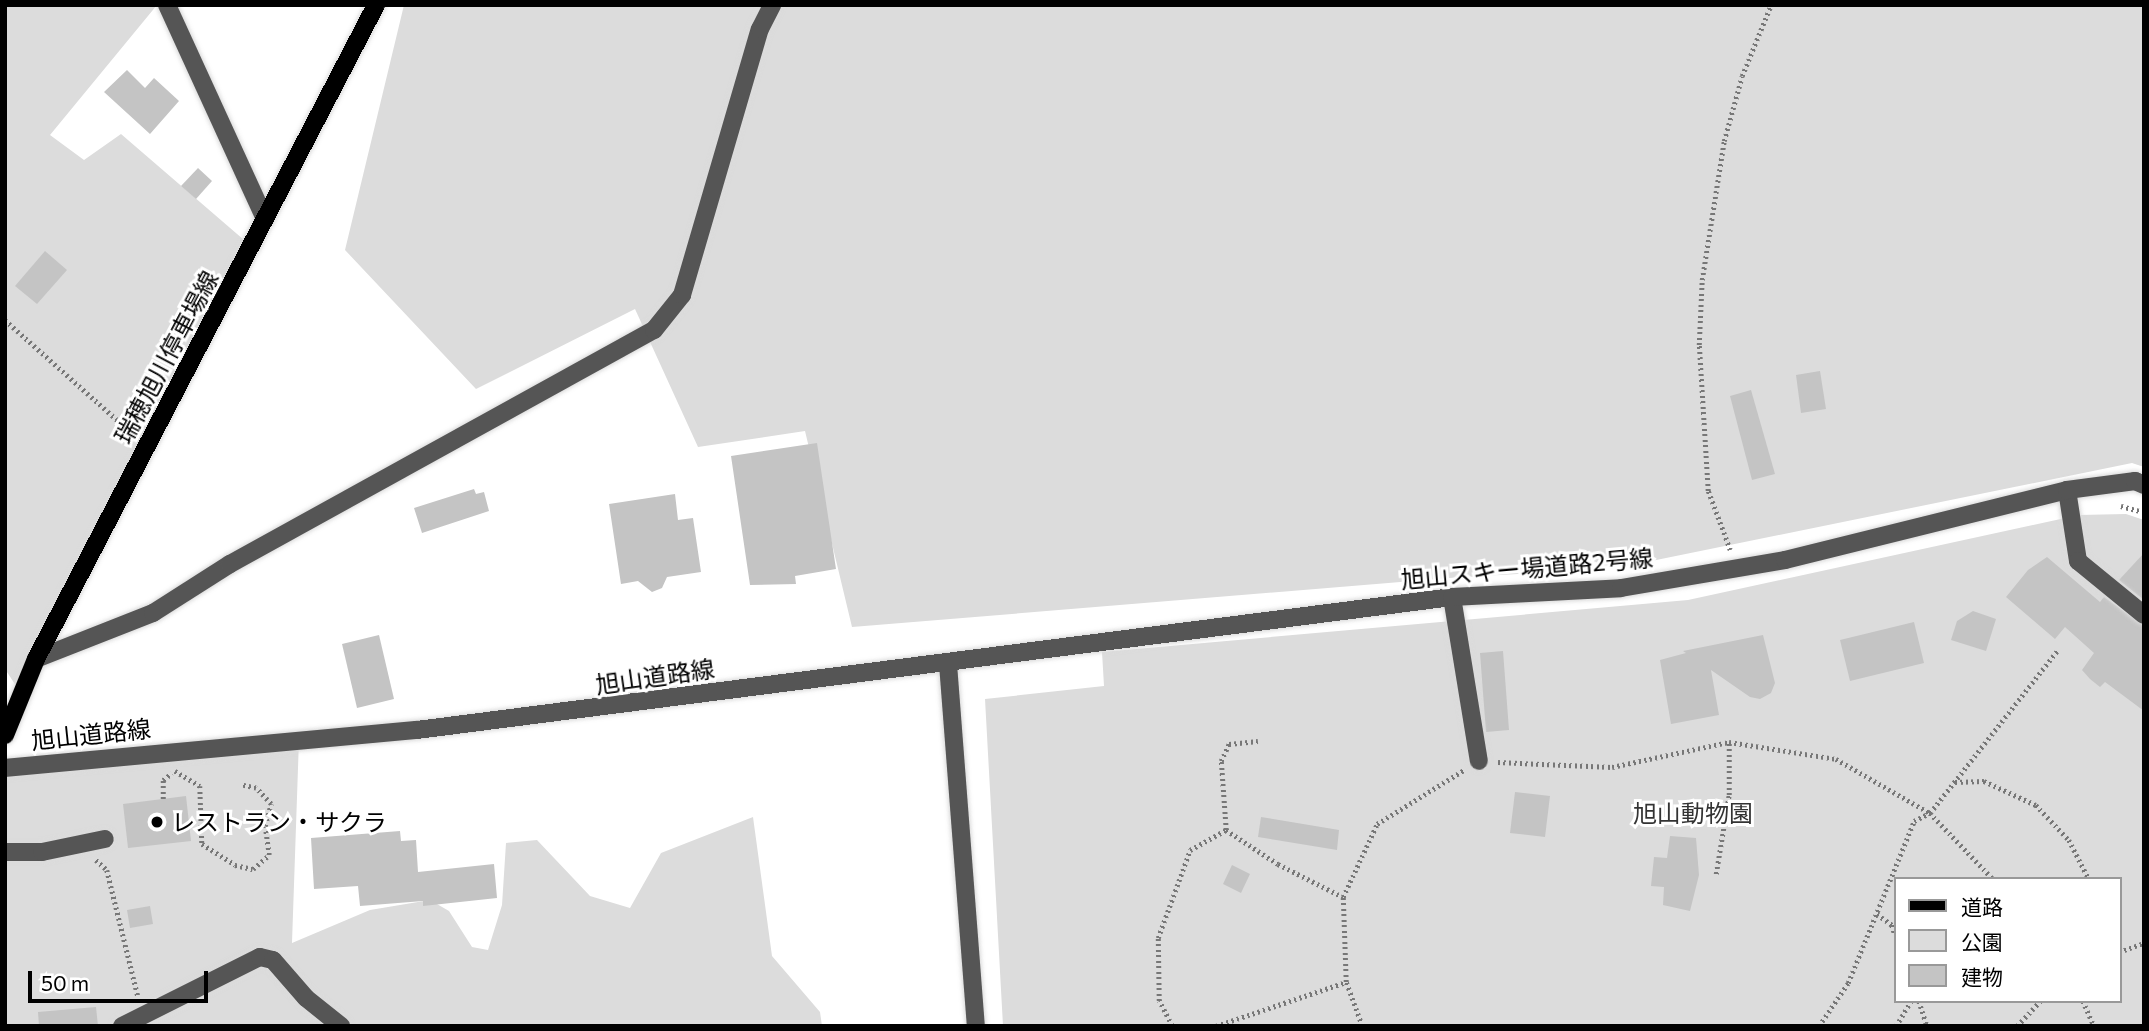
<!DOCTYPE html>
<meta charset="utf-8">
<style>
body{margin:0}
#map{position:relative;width:2149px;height:1031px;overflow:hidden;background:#fff;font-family:Commissioner,"Noto Sans JP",sans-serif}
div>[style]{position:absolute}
.green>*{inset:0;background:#dcdcdc}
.building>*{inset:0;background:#c4c4c4}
.path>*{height:4.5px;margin-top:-2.25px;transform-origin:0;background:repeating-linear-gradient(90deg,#777 0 2px,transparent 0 5.5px)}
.roads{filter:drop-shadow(0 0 2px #dbdbdb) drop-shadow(0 0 2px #dbdbdb)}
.minor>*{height:18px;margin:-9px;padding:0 9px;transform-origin:9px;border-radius:9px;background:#555}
.major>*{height:18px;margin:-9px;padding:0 9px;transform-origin:9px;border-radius:9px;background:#000}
.dots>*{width:19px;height:19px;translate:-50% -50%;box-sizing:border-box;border:4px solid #fff;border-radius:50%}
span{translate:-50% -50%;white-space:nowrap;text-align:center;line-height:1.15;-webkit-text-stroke:6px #fff;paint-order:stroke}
.street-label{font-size:24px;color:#000}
.park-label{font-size:24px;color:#333}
.poi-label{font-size:24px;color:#000}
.left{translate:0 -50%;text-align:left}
.frame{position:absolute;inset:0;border:7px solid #000;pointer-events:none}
.legend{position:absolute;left:1894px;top:877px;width:228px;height:126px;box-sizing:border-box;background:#fff;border:2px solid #999;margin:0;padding:9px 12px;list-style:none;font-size:21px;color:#000}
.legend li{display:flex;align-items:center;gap:14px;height:35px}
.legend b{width:35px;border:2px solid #999}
.scale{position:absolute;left:28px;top:971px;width:180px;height:32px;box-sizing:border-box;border:4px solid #000;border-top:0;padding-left:9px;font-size:21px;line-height:24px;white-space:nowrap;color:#000;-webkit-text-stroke:5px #fff;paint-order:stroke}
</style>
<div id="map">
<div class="green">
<div style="clip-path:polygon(5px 5px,157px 5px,50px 135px,84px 160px,121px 134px,251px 246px,22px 695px,5px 669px)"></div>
<div style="clip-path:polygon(404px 5px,2144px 5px,2144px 467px,2132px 463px,1617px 568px,1449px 578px,852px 627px,805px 431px,698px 447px,635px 309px,476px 389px,345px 250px)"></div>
<div style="clip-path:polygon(evenodd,2126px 514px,2144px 520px,2144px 1026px,1003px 1026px,985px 699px,1104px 686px,1102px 652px,1688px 600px,2079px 515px,2126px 514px,1895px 879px,2119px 879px,2119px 1001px,1895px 1001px,1895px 879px)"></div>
<div style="clip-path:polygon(299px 739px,292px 943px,370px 910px,430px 900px,449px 911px,472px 947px,488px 950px,502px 905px,506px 843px,537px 840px,590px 896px,630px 908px,661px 853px,753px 817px,772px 956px,820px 1012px,822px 1026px,5px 1026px,5px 769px)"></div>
</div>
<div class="building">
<div style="clip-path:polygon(127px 70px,145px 88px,154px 78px,179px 101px,150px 134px,104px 92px)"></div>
<div style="clip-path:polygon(198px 168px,212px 181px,196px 199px,181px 186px)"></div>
<div style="clip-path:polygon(45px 251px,67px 270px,37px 304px,15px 286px)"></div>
<div style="clip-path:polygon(1820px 371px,1826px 409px,1801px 413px,1796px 375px)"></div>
<div style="clip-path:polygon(1751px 390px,1775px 474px,1752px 480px,1730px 396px)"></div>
<div style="clip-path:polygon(817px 443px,836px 569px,795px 576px,796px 584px,750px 585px,731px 456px)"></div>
<div style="clip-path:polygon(474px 489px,476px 494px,484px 492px,489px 511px,422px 533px,414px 508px)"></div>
<div style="clip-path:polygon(675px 494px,678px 520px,693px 518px,701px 572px,667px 577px,662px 588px,652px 592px,638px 581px,621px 584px,609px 504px)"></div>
<div style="clip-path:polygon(2144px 553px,2144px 600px,2119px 580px)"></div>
<div style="clip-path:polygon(2047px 557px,2100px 602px,2104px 597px,2144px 626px,2144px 711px,2105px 682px,2100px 687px,2090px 679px,2082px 670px,2094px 653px,2065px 627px,2055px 639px,2006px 597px,2028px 570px)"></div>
<div style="clip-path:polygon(1973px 611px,1996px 619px,1986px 651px,1951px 640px,1957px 621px)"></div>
<div style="clip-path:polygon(1914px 622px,1924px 663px,1850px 681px,1840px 640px)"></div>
<div style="clip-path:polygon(379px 635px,394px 699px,357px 708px,342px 644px)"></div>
<div style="clip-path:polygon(1763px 635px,1775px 683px,1771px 693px,1760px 699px,1750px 697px,1711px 670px,1719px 715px,1671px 724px,1660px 660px,1686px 653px,1683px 651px)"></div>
<div style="clip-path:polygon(1503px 651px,1509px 730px,1486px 732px,1480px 653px)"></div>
<div style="clip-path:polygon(1515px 792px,1550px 796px,1545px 837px,1510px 833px)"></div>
<div style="clip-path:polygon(186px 796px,191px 841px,128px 848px,123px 804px)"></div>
<div style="clip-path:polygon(1261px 817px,1339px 830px,1337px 850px,1258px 837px)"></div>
<div style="clip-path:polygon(400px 831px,401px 841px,416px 840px,418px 872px,494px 864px,497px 898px,423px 906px,423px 901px,360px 906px,358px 886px,314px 889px,311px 838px)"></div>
<div style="clip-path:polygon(1670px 836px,1696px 838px,1699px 875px,1690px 911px,1663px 905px,1664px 887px,1651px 886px,1654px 857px,1667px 858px)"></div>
<div style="clip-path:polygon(1232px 865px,1250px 874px,1241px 893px,1223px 884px)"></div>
<div style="clip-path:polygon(150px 906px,153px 924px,130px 928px,127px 910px)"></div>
<div style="clip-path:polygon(96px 1007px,98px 1026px,39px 1026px,38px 1012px)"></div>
</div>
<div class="path">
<div style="left:5px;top:320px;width:171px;rotate:41.7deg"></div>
<div style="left:2121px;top:506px;width:24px;rotate:15deg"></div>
<div style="left:1730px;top:550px;width:63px;rotate:-110.4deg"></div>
<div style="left:1708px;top:491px;width:146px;rotate:-93.5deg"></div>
<div style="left:1699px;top:345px;width:65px;rotate:-87.4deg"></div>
<div style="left:1702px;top:280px;width:141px;rotate:-81deg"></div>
<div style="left:1724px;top:141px;width:67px;rotate:-74.5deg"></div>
<div style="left:1742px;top:76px;width:77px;rotate:-67.8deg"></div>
<div style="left:1498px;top:762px;width:114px;rotate:2.5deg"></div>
<div style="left:1612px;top:767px;width:120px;rotate:-12.1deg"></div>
<div style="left:1729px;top:742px;width:108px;rotate:9deg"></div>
<div style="left:1836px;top:759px;width:108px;rotate:29.9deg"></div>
<div style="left:1930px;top:813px;width:91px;rotate:46.3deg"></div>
<div style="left:175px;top:771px;width:29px;rotate:31deg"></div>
<div style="left:200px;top:786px;width:58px;rotate:88deg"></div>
<div style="left:202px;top:844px;width:39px;rotate:32deg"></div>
<div style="left:235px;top:865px;width:18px;rotate:13deg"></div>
<div style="left:253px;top:869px;width:21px;rotate:-41deg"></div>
<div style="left:269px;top:855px;width:29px;rotate:-98deg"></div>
<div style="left:265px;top:826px;width:23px;rotate:-75deg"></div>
<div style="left:271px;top:804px;width:22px;rotate:-133deg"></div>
<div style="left:256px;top:788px;width:14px;rotate:-168deg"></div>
<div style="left:1955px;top:782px;width:29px;rotate:-2deg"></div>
<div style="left:1984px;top:781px;width:57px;rotate:24.8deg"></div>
<div style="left:2036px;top:805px;width:48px;rotate:46.7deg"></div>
<div style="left:2069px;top:840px;width:44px;rotate:62.9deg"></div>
<div style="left:163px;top:799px;width:19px;rotate:-90deg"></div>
<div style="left:163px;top:780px;width:11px;rotate:-38deg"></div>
<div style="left:1226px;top:830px;width:69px;rotate:-94.1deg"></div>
<div style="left:1221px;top:761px;width:19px;rotate:-65deg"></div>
<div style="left:1229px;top:744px;width:29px;rotate:-6deg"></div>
<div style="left:96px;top:860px;width:15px;rotate:42deg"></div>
<div style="left:107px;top:870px;width:130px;rotate:76.2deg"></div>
<div style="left:1716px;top:874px;width:80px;rotate:-80.7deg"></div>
<div style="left:1729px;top:795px;width:53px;rotate:-90deg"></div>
<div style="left:1877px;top:914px;width:19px;rotate:36deg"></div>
<div style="left:1892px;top:925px;width:10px;rotate:73deg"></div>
<div style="left:2119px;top:952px;width:27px;rotate:-20deg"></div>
<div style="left:1919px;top:1001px;width:26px;rotate:72deg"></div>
<div style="left:2083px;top:1001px;width:27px;rotate:66deg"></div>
<div style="left:1172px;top:1026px;width:28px;rotate:-117deg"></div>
<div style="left:1159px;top:1001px;width:63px;rotate:-90.9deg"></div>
<div style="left:1158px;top:938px;width:94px;rotate:-70deg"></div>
<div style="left:1190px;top:850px;width:41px;rotate:-29.1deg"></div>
<div style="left:1226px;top:830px;width:62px;rotate:33.2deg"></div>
<div style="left:1278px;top:864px;width:73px;rotate:26.9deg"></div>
<div style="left:1216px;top:1026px;width:137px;rotate:-18.7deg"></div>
<div style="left:1362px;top:1026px;width:47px;rotate:-110deg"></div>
<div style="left:1346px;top:982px;width:85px;rotate:-92deg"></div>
<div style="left:1343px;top:897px;width:81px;rotate:-65deg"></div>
<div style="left:1377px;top:824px;width:102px;rotate:-31.8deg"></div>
<div style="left:1819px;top:1026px;width:52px;rotate:-56deg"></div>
<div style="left:1848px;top:983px;width:175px;rotate:-67.8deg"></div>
<div style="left:1914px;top:821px;width:18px;rotate:-27deg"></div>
<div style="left:1930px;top:813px;width:207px;rotate:-51.9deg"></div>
<div style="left:1896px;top:1026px;width:29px;rotate:-59deg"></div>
<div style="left:2017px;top:1026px;width:34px;rotate:-47deg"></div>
</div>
<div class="roads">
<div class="minor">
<div style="left:167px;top:5px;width:235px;rotate:65.4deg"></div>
<div style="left:2067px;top:490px;width:72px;rotate:81.2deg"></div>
<div style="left:2078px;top:561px;width:85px;rotate:39.3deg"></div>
<div style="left:1452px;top:597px;width:166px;rotate:80.7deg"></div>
<div style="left:36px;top:659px;width:126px;rotate:-21.5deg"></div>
<div style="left:153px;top:613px;width:91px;rotate:-32.5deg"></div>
<div style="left:230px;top:564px;width:484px;rotate:-28.9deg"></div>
<div style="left:654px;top:330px;width:45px;rotate:-51.3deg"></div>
<div style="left:682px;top:295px;width:277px;rotate:-73.7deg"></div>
<div style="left:760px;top:29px;width:27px;rotate:-63deg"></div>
<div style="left:948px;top:664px;width:363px;rotate:85.6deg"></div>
<div style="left:5px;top:768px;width:414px;rotate:-5.3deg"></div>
<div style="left:417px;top:730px;width:1044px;rotate:-7.32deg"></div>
<div style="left:1452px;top:597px;width:169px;rotate:-3deg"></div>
<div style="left:1621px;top:588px;width:166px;rotate:-9.7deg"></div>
<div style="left:1785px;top:560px;width:291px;rotate:-13.9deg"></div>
<div style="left:2067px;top:490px;width:69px;rotate:-7.5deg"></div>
<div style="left:2135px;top:481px;width:10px;rotate:24deg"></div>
<div style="left:5px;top:852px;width:37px"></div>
<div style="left:42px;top:852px;width:64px;rotate:-11.7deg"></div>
<div style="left:122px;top:1026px;width:154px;rotate:-26.6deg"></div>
<div style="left:260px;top:957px;width:13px;rotate:13deg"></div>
<div style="left:273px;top:960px;width:50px;rotate:49deg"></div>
<div style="left:306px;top:998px;width:45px;rotate:38.7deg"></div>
</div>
<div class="major">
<div style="left:5px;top:735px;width:82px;rotate:-67.8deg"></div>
<div style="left:36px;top:659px;width:737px;rotate:-62.53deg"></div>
</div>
</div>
<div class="dots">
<div style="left:157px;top:822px;background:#000"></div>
</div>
<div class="street-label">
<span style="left:166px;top:357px;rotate:-62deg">瑞穂旭川停車場線</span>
<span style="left:1527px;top:568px;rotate:-5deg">旭山スキー場道路2号線</span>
<span style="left:655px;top:676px;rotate:-8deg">旭山道路線</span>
<span style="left:91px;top:734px;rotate:-6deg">旭山道路線</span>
</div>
<div class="park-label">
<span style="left:1693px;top:813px">旭山動物園</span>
</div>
<div class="poi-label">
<span class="left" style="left:171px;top:822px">レストラン・サクラ</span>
</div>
<div class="frame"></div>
<ul class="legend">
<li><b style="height:9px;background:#000"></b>道路</li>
<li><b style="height:19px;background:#dcdcdc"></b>公園</li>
<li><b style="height:19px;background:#c4c4c4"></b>建物</li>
</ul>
<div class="scale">50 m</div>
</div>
